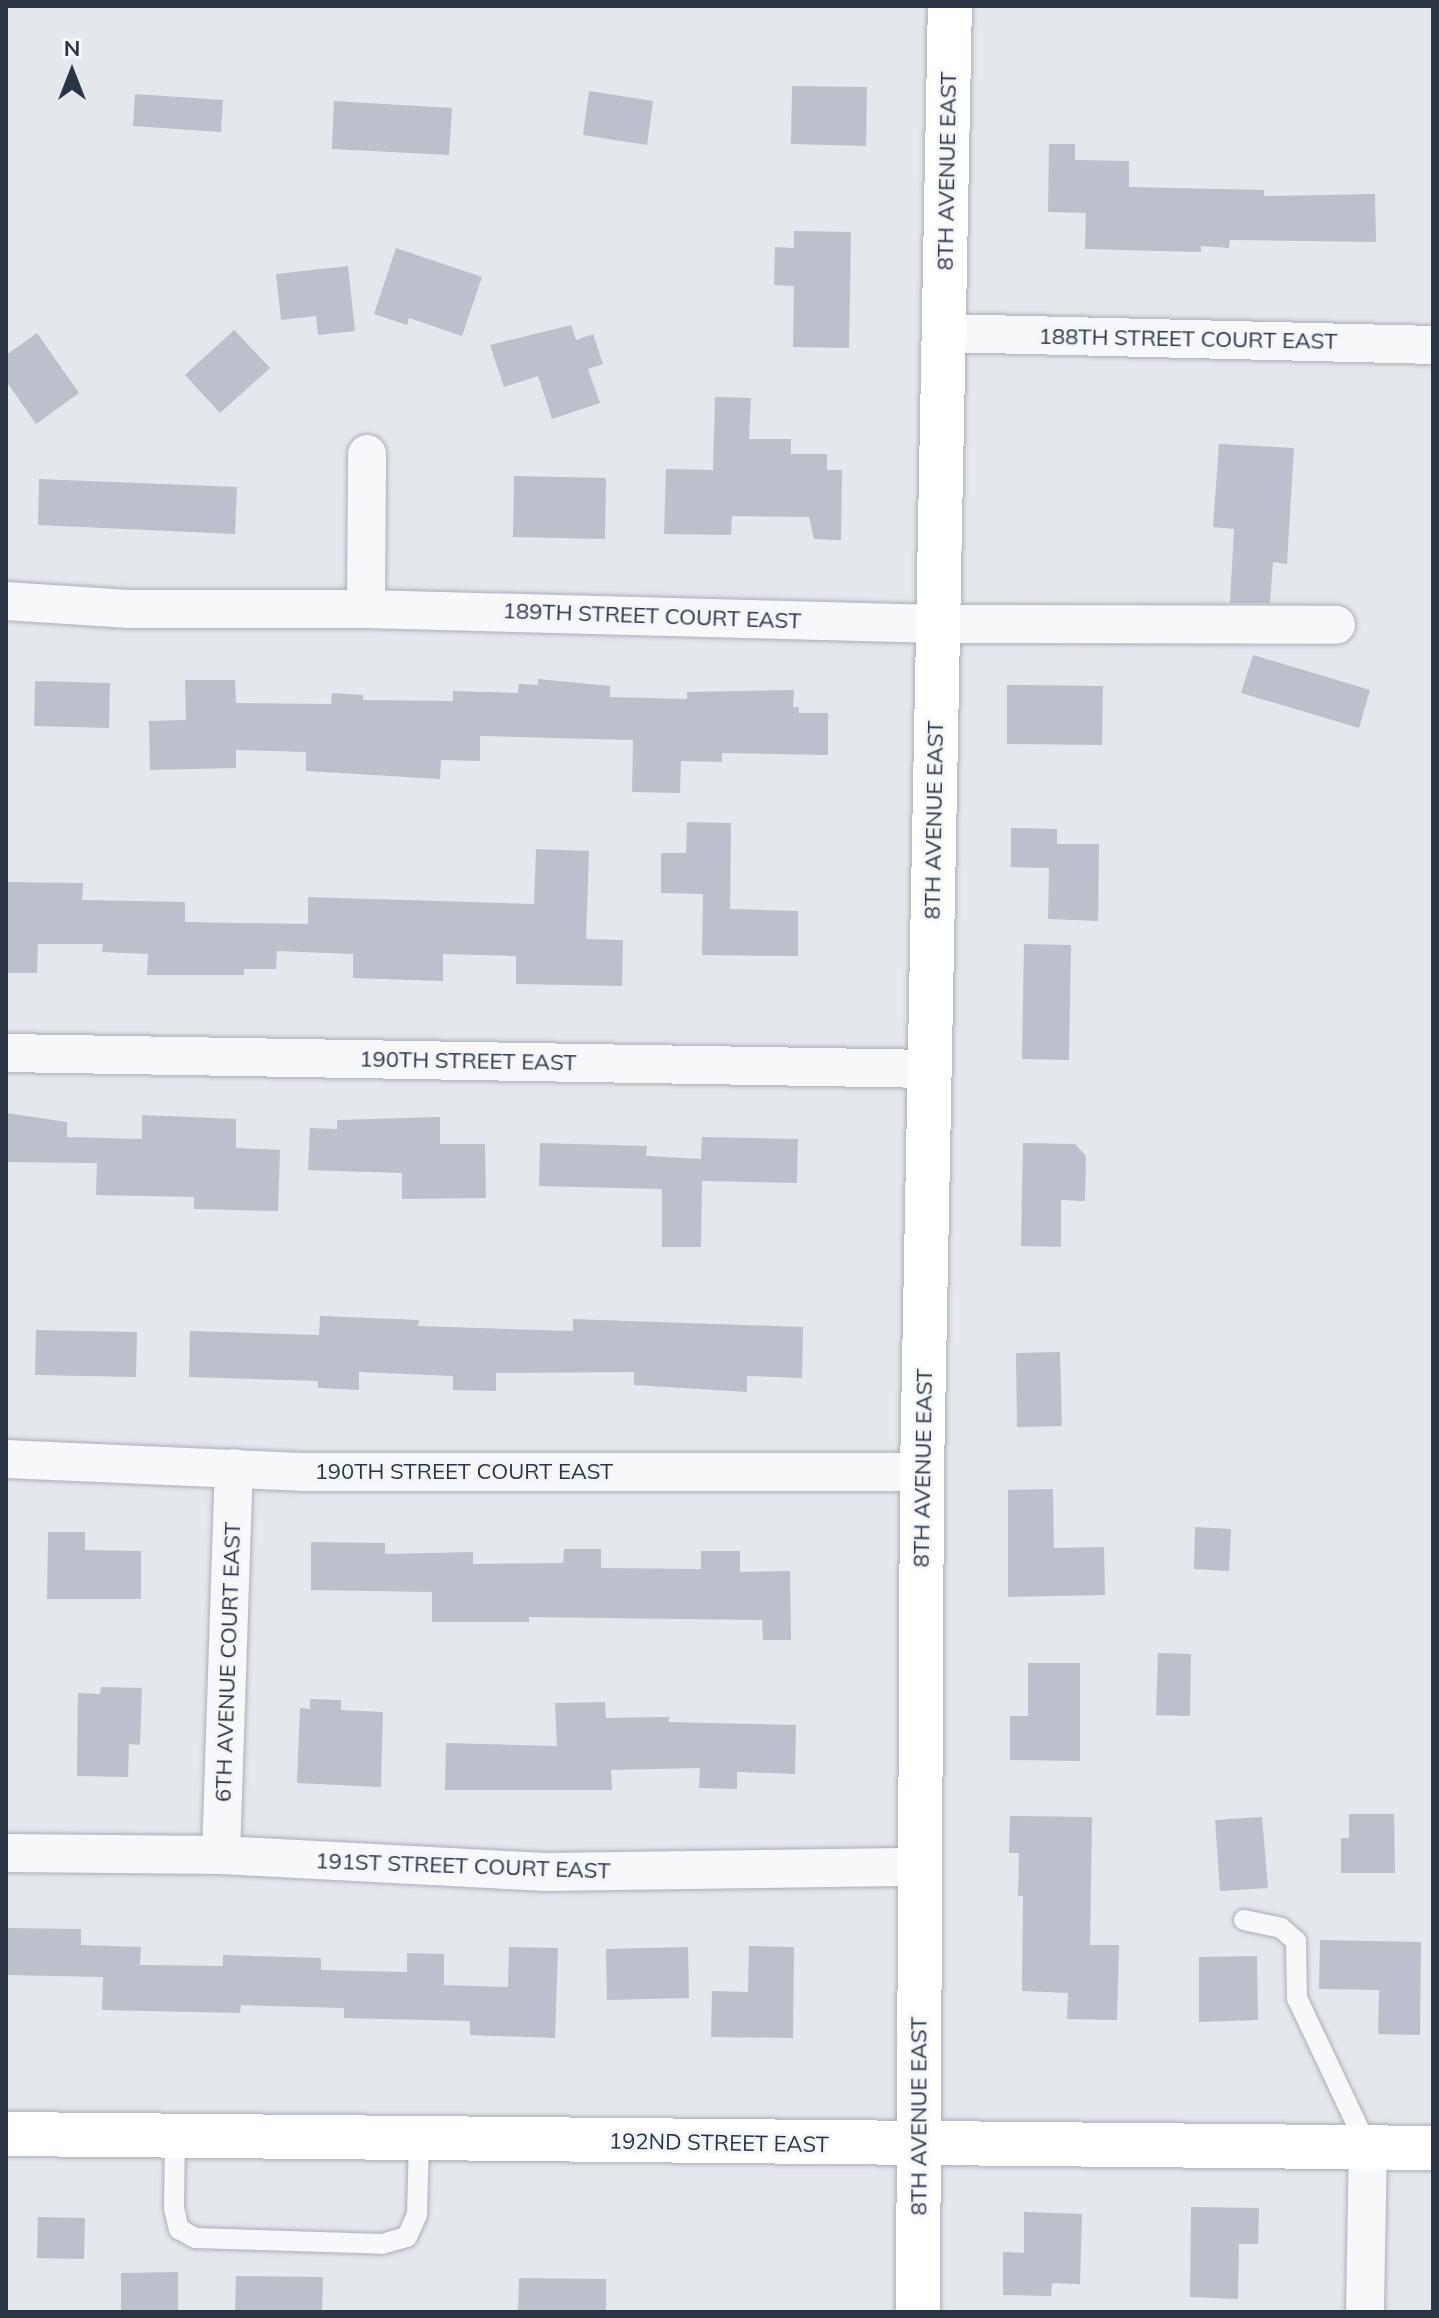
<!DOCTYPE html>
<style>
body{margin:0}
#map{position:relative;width:1439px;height:2318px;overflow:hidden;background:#e4e7ec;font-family:Mulish,sans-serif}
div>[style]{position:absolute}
.building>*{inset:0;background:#bbc0ca}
.roads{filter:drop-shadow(0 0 2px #a9aeb7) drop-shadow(0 0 2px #a9aeb7)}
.lane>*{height:20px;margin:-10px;padding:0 10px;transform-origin:10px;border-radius:10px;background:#f7f8fa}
.street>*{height:38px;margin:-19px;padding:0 19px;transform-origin:19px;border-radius:19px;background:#f7f8fa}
.secondary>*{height:44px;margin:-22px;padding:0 22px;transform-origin:22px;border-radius:22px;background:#fff}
span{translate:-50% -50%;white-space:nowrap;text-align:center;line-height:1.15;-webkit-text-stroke:6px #f4f6f9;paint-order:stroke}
.street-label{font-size:22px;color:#2b3445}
.frame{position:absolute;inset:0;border:8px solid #2b3445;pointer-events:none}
.north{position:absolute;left:32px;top:32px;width:80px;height:80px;-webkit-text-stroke:6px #f4f6f9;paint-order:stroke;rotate:0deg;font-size:22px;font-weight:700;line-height:32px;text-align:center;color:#2b3445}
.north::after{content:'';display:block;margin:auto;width:28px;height:36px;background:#2b3445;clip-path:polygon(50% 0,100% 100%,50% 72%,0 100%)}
</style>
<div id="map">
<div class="building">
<div style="clip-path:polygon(792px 86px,867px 87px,866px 146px,791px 144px)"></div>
<div style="clip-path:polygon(589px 91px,653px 101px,647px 145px,583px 135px)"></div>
<div style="clip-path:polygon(135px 94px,223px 100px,221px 132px,133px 126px)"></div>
<div style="clip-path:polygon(334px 101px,452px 108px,449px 155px,332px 149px)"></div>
<div style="clip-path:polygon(1049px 144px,1075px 144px,1075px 160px,1129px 161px,1129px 187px,1264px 190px,1264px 196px,1375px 194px,1376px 242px,1230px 240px,1229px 248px,1201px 246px,1201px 252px,1085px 249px,1086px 213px,1048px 212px)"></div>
<div style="clip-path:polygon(794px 231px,851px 232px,849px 348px,793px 347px,794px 286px,774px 285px,775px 247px,794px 248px)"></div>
<div style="clip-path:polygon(396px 248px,482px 277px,462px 336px,409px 318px,407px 325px,374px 314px)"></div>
<div style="clip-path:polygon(348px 266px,355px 331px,318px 335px,316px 316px,281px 320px,276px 274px)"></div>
<div style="clip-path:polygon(571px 325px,576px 340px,593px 334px,603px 364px,588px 369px,600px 403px,552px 419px,538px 376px,504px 387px,490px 345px)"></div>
<div style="clip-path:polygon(234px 330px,270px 368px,220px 413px,185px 375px)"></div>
<div style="clip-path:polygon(37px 333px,79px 393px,36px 424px,6px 381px,6px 355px)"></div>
<div style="clip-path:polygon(715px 397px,751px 398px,749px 439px,791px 439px,791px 454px,827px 454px,827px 470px,842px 470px,841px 540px,814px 539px,809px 517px,732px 516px,731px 535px,664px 534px,666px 469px,713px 470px)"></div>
<div style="clip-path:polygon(1219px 444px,1294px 448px,1287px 564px,1273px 562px,1270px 603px,1230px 603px,1234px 529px,1213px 527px)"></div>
<div style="clip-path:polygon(514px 476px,606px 478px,605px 539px,513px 537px)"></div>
<div style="clip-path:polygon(39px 479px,237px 487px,235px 534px,38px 525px)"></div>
<div style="clip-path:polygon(1253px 655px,1370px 690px,1359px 728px,1241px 693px)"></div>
<div style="clip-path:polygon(538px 679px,610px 686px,610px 697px,687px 699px,687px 692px,794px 690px,793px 707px,799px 707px,799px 713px,828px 713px,828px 755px,722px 753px,722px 762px,681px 761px,680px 793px,632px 792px,633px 740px,480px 736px,480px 761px,441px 760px,440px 779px,306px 771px,306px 752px,236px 750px,236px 768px,150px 770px,149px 721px,186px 720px,185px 680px,235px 680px,236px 703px,331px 704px,332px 693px,363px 695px,363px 700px,453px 701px,453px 691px,518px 693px,519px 684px,538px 685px)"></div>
<div style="clip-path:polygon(35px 681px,110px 683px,109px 728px,34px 726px)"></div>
<div style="clip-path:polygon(1007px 685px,1103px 686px,1102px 745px,1007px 744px)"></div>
<div style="clip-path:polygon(687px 822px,731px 823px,730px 909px,798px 911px,798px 956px,702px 955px,703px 894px,661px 893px,661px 853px,686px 853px)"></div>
<div style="clip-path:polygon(1011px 828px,1057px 829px,1057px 844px,1099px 844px,1098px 921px,1048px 919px,1049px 868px,1011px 867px)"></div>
<div style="clip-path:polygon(536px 849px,589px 851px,586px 939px,623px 940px,622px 986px,516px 984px,516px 956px,443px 954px,443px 981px,353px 978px,353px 954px,277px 951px,276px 969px,244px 969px,244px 975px,147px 975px,148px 954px,102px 952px,103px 944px,38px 944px,37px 973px,6px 973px,6px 882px,83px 883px,82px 900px,185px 902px,185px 922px,308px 924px,308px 897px,534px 904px)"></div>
<div style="clip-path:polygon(1024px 944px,1071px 945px,1069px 1060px,1022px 1059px)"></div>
<div style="clip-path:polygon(6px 1113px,67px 1122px,67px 1137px,142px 1139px,142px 1115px,236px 1119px,236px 1148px,280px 1150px,278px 1211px,194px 1209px,194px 1197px,96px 1195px,97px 1163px,6px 1162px)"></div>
<div style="clip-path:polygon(440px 1117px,440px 1144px,485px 1144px,486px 1198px,402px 1199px,402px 1173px,308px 1170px,310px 1128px,337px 1129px,337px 1120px)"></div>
<div style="clip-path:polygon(702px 1137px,798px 1139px,797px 1183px,702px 1181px,701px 1247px,662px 1247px,662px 1189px,539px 1186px,540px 1143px,647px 1146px,646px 1156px,701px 1159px)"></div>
<div style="clip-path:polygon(1023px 1143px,1075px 1144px,1086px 1156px,1085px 1201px,1061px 1200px,1061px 1247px,1021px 1246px)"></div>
<div style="clip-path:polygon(320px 1316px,419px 1320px,418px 1326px,573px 1331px,573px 1319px,803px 1327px,802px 1378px,747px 1376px,747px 1392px,634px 1385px,634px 1372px,496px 1373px,496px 1391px,453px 1390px,453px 1376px,359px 1372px,359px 1390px,318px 1388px,318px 1381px,189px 1377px,190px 1331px,319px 1335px)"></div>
<div style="clip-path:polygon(36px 1330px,137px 1332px,136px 1377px,35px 1375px)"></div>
<div style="clip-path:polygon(1060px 1352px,1062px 1426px,1017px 1427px,1016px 1353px)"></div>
<div style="clip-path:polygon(1053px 1489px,1054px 1548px,1104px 1547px,1105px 1595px,1008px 1597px,1008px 1490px)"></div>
<div style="clip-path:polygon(1195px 1527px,1231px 1529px,1229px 1571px,1194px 1569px)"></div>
<div style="clip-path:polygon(48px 1532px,85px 1532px,85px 1550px,141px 1551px,141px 1599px,47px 1599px)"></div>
<div style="clip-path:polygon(311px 1542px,385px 1543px,385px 1554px,473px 1552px,473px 1564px,563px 1563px,564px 1549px,601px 1549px,601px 1568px,701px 1569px,701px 1551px,740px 1551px,740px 1572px,790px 1571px,791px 1640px,763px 1640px,762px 1620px,529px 1617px,529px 1622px,432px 1622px,432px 1592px,311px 1590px)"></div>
<div style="clip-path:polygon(1158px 1653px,1191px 1654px,1190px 1716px,1156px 1715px)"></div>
<div style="clip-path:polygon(1028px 1663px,1080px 1663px,1080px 1761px,1010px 1760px,1010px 1716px,1028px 1716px)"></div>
<div style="clip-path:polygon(101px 1687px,142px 1688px,140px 1745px,129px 1744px,128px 1777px,77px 1776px,78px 1693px,100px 1694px)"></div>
<div style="clip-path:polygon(310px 1699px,341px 1700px,341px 1710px,383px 1712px,381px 1787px,297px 1783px,300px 1708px,310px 1709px)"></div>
<div style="clip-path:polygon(605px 1702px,606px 1718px,669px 1717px,669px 1722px,796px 1725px,795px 1774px,737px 1772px,737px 1789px,699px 1788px,700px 1768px,611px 1770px,612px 1790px,445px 1790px,446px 1743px,557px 1746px,555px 1703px)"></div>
<div style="clip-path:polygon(1349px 1814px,1394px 1814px,1395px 1873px,1341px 1873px,1341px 1838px,1349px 1838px)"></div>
<div style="clip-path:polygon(1010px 1816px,1092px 1817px,1090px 1945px,1119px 1945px,1117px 2020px,1067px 2019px,1068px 1993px,1022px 1991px,1023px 1896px,1018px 1896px,1019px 1853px,1009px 1853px)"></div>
<div style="clip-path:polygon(1262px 1817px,1268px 1888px,1220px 1891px,1215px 1820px)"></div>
<div style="clip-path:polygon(6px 1928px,81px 1929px,81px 1945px,141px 1947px,140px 1965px,223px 1966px,223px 1955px,321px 1958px,321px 1970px,407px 1972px,407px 1953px,444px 1954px,444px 1985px,508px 1987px,509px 1947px,558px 1948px,555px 2038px,470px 2035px,470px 2021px,344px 2018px,344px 2008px,241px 2005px,240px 2013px,102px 2010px,103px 1977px,6px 1975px)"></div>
<div style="clip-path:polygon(1320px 1940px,1421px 1942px,1420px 2035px,1378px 2034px,1379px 1990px,1319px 1989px)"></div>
<div style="clip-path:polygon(749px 1946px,794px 1947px,793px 2038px,711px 2037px,712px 1991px,748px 1992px)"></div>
<div style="clip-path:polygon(688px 1947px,689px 1998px,607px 2000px,606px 1949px)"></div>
<div style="clip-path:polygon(1257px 1956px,1258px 2020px,1199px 2022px,1199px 1957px)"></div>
<div style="clip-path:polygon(1191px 2207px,1259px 2208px,1258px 2244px,1239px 2244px,1238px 2299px,1190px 2297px)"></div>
<div style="clip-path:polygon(1024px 2212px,1082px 2214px,1080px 2284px,1052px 2283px,1051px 2296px,1003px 2295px,1003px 2252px,1024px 2253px)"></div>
<div style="clip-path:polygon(38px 2217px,85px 2218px,84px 2259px,37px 2258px)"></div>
<div style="clip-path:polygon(178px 2272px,178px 2312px,121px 2312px,121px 2273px)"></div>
<div style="clip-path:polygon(236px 2276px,323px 2277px,322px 2312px,235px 2312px)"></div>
<div style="clip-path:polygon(519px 2278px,606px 2279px,606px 2312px,518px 2312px)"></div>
</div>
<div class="roads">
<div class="lane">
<div style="left:1244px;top:1920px;width:38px;rotate:12deg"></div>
<div style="left:1281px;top:1928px;width:20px;rotate:41deg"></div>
<div style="left:1296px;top:1941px;width:57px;rotate:89deg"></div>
<div style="left:1297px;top:1998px;width:166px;rotate:64.7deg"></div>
<div style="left:175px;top:2136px;width:72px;rotate:90.8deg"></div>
<div style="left:174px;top:2208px;width:22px;rotate:77deg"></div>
<div style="left:179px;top:2229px;width:18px;rotate:29deg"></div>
<div style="left:195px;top:2238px;width:187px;rotate:1.8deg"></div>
<div style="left:382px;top:2244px;width:26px;rotate:-16deg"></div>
<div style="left:407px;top:2237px;width:24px;rotate:-66deg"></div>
<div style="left:417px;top:2215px;width:75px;rotate:-88.5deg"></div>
</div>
<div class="street">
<div style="left:944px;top:333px;width:489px;rotate:1.4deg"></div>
<div style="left:6px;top:601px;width:123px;rotate:3.7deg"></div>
<div style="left:129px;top:609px;width:237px"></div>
<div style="left:366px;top:609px;width:572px;rotate:1.5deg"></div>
<div style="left:938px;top:624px;width:398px;rotate:0.1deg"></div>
<div style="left:366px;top:609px;width:155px;rotate:-89.6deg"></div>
<div style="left:6px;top:1053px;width:924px;rotate:0.99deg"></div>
<div style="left:6px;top:1459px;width:295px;rotate:2.5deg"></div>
<div style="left:301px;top:1472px;width:621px"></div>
<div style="left:6px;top:1853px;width:215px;rotate:0.5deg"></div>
<div style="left:221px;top:1855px;width:326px;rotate:3deg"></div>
<div style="left:547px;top:1872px;width:373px;rotate:-0.8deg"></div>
<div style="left:221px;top:1855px;width:387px;rotate:-88.1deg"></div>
<div style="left:1365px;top:2312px;width:164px;rotate:-89deg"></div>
</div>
<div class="secondary">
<div style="left:6px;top:2134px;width:1427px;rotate:0.56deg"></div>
<div style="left:918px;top:2312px;width:840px;rotate:-89.73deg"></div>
<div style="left:922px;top:1472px;width:1466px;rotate:-88.91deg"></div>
</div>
</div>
<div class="street-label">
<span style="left:947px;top:171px;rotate:-89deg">8TH AVENUE EAST</span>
<span style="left:1188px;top:339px;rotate:1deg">188TH STREET COURT EAST</span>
<span style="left:652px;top:616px;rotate:2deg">189TH STREET COURT EAST</span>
<span style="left:934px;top:820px;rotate:-89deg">8TH AVENUE EAST</span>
<span style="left:468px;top:1061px;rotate:1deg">190TH STREET EAST</span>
<span style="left:923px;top:1468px;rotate:-89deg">8TH AVENUE EAST</span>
<span style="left:464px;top:1472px">190TH STREET COURT EAST</span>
<span style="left:228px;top:1662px;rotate:-88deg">6TH AVENUE COURT EAST</span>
<span style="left:463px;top:1866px;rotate:2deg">191ST STREET COURT EAST</span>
<span style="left:919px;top:2116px;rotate:-90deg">8TH AVENUE EAST</span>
<span style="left:719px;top:2143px;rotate:1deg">192ND STREET EAST</span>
</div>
<div class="frame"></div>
<div class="north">N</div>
</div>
